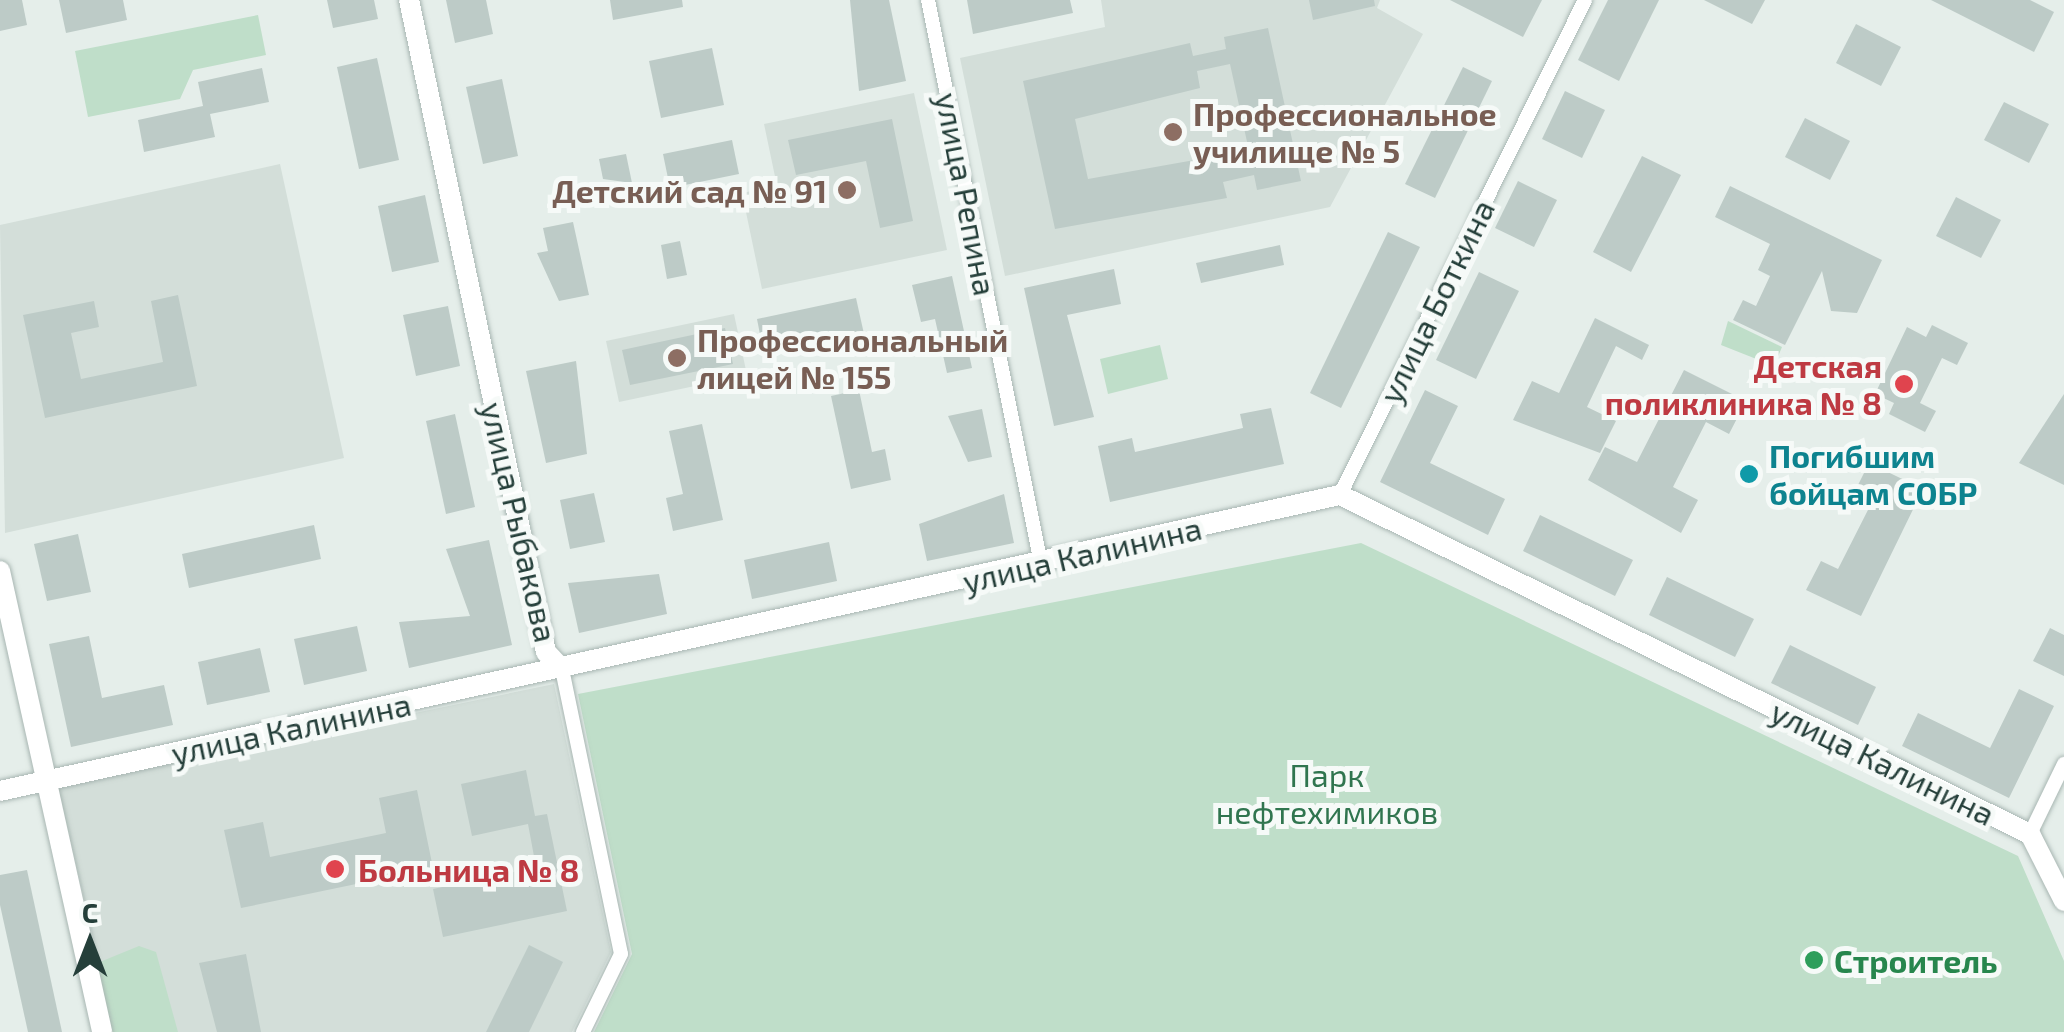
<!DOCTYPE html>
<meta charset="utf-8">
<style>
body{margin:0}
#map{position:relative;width:2064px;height:1032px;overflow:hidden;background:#e5eeea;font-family:"Exo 2",sans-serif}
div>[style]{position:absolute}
.built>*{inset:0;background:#d3ded9}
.green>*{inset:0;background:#bfdec9}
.building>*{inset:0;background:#bdcbc7}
.roads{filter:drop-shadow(0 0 2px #a8b6b2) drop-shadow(0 0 2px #a8b6b2)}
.street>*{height:14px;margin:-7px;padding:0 7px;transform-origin:7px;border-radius:7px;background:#fff}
.secondary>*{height:20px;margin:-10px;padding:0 10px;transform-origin:10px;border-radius:10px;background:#fff}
.dots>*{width:28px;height:28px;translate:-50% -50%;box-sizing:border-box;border:5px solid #f6faf8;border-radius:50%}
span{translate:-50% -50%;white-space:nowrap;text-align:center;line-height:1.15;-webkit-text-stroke:10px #f6faf8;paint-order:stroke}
.education-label{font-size:32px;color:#785e54;font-weight:700}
.left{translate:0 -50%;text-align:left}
.right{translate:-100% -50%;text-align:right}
.street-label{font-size:32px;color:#253f3a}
.health-label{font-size:32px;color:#be3a42;font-weight:700}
.culture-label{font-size:32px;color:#0d838f;font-weight:700}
.park-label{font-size:32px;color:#30754f}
.leisure-label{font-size:32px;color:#27864d;font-weight:700}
.north{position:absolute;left:40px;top:892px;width:100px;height:100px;-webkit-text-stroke:8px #f6faf8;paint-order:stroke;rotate:0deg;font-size:28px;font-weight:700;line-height:40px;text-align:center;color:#253f3a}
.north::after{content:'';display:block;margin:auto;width:35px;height:45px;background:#253f3a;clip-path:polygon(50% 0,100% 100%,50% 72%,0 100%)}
</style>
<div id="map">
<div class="built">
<div style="clip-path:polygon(1101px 0,1380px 0,1377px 8px,1423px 34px,1330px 207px,1005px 276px,960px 58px,1105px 27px)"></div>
<div style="clip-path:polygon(914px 93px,947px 250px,762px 289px,742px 193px,777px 186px,764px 124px)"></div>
<div style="clip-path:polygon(280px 164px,344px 458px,5px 533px,0 225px)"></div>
<div style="clip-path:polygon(734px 314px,747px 375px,619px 402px,606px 341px)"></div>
<div style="clip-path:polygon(554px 684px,611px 952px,572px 1032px,115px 1032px,58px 787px)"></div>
</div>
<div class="green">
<div style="clip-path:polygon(258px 15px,266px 55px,193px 70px,180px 99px,88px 117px,75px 51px)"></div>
<div style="clip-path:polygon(1728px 321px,1782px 347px,1774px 366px,1721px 345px)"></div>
<div style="clip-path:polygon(1160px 345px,1168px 379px,1108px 394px,1100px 359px)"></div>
<div style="clip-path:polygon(1361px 543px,2018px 856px,2064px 961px,2064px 1032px,594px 1032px,632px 954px,578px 694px)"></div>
<div style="clip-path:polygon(139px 946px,156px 952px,178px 1032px,109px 1032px,95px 964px)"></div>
</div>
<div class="building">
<div style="clip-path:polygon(0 0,22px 0,27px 25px,0 31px)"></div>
<div style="clip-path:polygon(59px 0,123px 0,127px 20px,66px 33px)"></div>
<div style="clip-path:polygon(327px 0,374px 0,378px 19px,333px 28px)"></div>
<div style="clip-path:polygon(446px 0,486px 0,493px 34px,455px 43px)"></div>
<div style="clip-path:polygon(610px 0,682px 0,683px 7px,613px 20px)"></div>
<div style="clip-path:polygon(850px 0,889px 0,906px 81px,859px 91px)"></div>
<div style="clip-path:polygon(967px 0,1070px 0,1073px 13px,973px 34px)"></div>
<div style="clip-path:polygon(1309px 0,1374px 0,1375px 6px,1313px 20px)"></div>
<div style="clip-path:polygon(1450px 0,1542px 0,1523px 37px)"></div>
<div style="clip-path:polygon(1608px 0,1659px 0,1619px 81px,1578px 60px)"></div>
<div style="clip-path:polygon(1704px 0,1765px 0,1752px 24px)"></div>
<div style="clip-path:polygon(1931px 0,2030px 0,2054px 12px,2034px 52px)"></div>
<div style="clip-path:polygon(1856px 24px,1901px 47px,1881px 86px,1836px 63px)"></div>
<div style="clip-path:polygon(evenodd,1268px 28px,1301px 181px,1257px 190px,1254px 175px,1223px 182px,1227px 198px,1055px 229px,1023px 81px,1190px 43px,1193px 56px,1226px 49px,1224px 37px,1268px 28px,1230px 64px,1251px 160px,1220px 167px,1217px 156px,1088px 179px,1075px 119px,1200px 88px,1197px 71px,1230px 64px)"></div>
<div style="clip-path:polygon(712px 48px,724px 105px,661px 118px,649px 61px)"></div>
<div style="clip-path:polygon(377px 58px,399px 160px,359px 169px,337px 67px)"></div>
<div style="clip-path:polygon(1463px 67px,1492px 81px,1435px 198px,1405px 184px)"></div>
<div style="clip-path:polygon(262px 68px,269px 102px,210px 114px,215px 137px,144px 152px,138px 120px,203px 106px,198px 82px)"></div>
<div style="clip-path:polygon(502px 79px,518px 156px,483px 164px,466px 87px)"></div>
<div style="clip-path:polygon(1565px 91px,1605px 110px,1582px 158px,1542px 139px)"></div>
<div style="clip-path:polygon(2004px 102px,2049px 124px,2029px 163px,1984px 140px)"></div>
<div style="clip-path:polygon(1805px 118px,1850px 141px,1830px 180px,1785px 157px)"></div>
<div style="clip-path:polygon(892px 119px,913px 221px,880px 228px,866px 161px,796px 175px,788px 140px)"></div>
<div style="clip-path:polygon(732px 140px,739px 174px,670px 188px,663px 154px)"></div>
<div style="clip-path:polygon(626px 154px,632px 183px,603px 179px,599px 159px)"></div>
<div style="clip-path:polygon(1642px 156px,1681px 175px,1631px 272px,1593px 252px)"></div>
<div style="clip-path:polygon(1518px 181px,1557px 200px,1534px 247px,1495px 228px)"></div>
<div style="clip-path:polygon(1730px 186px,1882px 260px,1857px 313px,1831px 311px,1822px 271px,1785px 345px,1733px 320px,1743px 300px,1756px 306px,1770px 276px,1758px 270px,1770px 244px,1715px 217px)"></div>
<div style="clip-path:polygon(425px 195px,439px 262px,392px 272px,378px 206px)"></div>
<div style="clip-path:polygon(1956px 197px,2001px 220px,1981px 258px,1936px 236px)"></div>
<div style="clip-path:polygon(573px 222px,589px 295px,559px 301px,537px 253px,548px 251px,543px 228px)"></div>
<div style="clip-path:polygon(1388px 232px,1420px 247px,1341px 408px,1310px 393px)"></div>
<div style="clip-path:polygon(680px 241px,687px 275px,667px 279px,661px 245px)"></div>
<div style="clip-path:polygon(1280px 245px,1284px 265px,1201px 283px,1196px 263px)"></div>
<div style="clip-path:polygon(1114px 269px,1121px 304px,1067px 315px,1094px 417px,1054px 426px,1024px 288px)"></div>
<div style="clip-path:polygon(1479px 272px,1519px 291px,1476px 379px,1436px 360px)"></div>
<div style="clip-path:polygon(952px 276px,972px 368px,947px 373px,935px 319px,921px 322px,912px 285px)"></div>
<div style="clip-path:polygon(178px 295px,197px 386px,45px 418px,23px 315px,94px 301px,99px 327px,71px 333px,81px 379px,163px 362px,151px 301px)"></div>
<div style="clip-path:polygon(856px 298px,864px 334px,764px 355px,757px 319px)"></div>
<div style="clip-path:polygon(448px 306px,460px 366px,416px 376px,403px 315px)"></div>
<div style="clip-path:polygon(1595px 318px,1649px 345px,1642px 360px,1616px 346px,1587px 407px,1616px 421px,1600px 453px,1513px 420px,1532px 381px,1559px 393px)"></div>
<div style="clip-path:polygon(1932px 325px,1968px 343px,1957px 365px,1942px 358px,1920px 403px,1936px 411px,1925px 432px,1889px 414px,1894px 403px,1875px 394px,1907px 327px,1926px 337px)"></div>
<div style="clip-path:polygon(725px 328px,733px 364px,630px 385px,622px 350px)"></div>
<div style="clip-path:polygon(576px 361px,587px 454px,546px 463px,526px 371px)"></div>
<div style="clip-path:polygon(1684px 370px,1746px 401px,1729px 434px,1706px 422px,1673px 487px,1698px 500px,1681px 533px,1588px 480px,1605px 447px,1637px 462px)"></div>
<div style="clip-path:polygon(859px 390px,872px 452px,885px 449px,891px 480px,851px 489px,831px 396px)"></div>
<div style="clip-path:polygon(1425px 390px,1458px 406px,1430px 463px,1505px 499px,1488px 535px,1380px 482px)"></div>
<div style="clip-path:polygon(2064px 394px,2064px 485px,2019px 463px)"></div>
<div style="clip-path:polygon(1271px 408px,1284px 464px,1110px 502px,1098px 446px,1132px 438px,1135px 452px,1243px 428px,1240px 414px)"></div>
<div style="clip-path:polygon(982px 409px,992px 457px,968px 462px,948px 416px)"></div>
<div style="clip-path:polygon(455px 414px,475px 507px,446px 514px,426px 421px)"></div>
<div style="clip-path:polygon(702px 424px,723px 520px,673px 531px,666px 498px,683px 494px,669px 431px)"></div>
<div style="clip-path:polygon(1869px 463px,1923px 489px,1861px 616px,1806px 590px,1821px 561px,1838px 569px,1871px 504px,1853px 495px)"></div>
<div style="clip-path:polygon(594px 493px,605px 542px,570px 549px,560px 500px)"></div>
<div style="clip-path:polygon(1004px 494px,1014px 543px,927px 561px,919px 524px)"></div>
<div style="clip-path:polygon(1540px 515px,1633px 560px,1615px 596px,1523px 551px)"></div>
<div style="clip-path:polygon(314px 525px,321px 559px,189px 588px,182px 554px)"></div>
<div style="clip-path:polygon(78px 534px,91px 592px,47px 601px,34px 544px)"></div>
<div style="clip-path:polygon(489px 540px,512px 645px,409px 668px,399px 622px,470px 616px,446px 549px)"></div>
<div style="clip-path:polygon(829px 542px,837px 581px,752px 599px,744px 560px)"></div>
<div style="clip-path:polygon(659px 574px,667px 614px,579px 633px,568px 583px)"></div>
<div style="clip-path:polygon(1667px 577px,1754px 619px,1735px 657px,1649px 615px)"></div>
<div style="clip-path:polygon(357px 626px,367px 671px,304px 685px,294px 639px)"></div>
<div style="clip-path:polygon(2050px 628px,2064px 635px,2064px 676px,2033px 661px)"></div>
<div style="clip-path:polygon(89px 636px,102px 698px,164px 685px,173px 725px,71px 747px,49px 644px)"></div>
<div style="clip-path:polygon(1790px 645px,1876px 687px,1858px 725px,1771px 683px)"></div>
<div style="clip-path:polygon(260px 648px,270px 692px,207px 705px,198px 662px)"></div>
<div style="clip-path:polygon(2019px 689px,2054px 706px,2009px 798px,1902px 746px,1918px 713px,1990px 748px)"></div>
<div style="clip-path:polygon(526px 770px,535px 816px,547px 814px,567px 911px,443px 937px,433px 889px,536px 867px,528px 824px,472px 836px,461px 784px)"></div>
<div style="clip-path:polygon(417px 790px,433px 868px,241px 908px,224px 830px,263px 822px,270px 857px,386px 833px,379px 798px)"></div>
<div style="clip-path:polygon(27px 870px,62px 1032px,28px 1032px,0 905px,0 875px)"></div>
<div style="clip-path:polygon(529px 945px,563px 962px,529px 1032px,486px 1032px)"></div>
<div style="clip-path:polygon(246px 954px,261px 1032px,217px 1032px,199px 963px)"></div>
</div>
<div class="roads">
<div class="street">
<div style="left:928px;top:0;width:575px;rotate:78.67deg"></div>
<div style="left:1340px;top:495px;width:552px;rotate:-63.67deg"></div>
<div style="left:562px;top:669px;width:291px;rotate:78.3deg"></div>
<div style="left:621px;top:954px;width:87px;rotate:116deg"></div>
<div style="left:2030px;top:834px;width:78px;rotate:-64.1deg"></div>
</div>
<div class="secondary">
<div style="left:409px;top:0;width:666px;rotate:78.13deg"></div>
<div style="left:546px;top:652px;width:23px;rotate:47deg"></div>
<div style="left:0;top:571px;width:472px;rotate:77.5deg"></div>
<div style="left:0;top:791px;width:1372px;rotate:-12.46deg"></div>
<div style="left:1340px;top:495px;width:769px;rotate:26.17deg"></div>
<div style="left:2030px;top:834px;width:75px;rotate:63.1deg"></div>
</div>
</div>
<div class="dots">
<div style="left:1173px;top:132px;background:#8d6e63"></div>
<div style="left:847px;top:190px;background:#8d6e63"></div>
<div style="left:677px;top:358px;background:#8d6e63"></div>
<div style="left:1904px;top:384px;background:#e0444e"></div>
<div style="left:1749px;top:474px;background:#0f9aa8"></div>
<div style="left:335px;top:869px;background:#e0444e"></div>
<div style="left:1814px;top:960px;background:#2e9e5b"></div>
</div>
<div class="education-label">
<span class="left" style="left:1193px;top:132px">Профессиональное<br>училище № 5</span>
<span class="right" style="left:827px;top:190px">Детский сад № 91</span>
<span class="left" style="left:697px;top:358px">Профессиональный<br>лицей № 155</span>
</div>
<div class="street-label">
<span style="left:967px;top:194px;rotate:79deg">улица Репина</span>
<span style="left:1436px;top:301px;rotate:-64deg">улица Боткина</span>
<span style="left:520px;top:522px;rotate:77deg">улица Рыбакова</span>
<span style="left:1082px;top:554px;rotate:-13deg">улица Калинина</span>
<span style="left:291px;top:728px;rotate:-12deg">улица Калинина</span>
<span style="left:1883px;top:762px;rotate:26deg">улица Калинина</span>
</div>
<div class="health-label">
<span class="right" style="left:1882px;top:384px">Детская<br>поликлиника № 8</span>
<span class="left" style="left:358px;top:869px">Больница № 8</span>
</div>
<div class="culture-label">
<span class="left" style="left:1769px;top:474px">Погибшим<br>бойцам СОБР</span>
</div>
<div class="park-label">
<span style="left:1327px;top:793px">Парк<br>нефтехимиков</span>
</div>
<div class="leisure-label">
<span class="left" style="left:1834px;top:960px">Строитель</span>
</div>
<div class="north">С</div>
</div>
